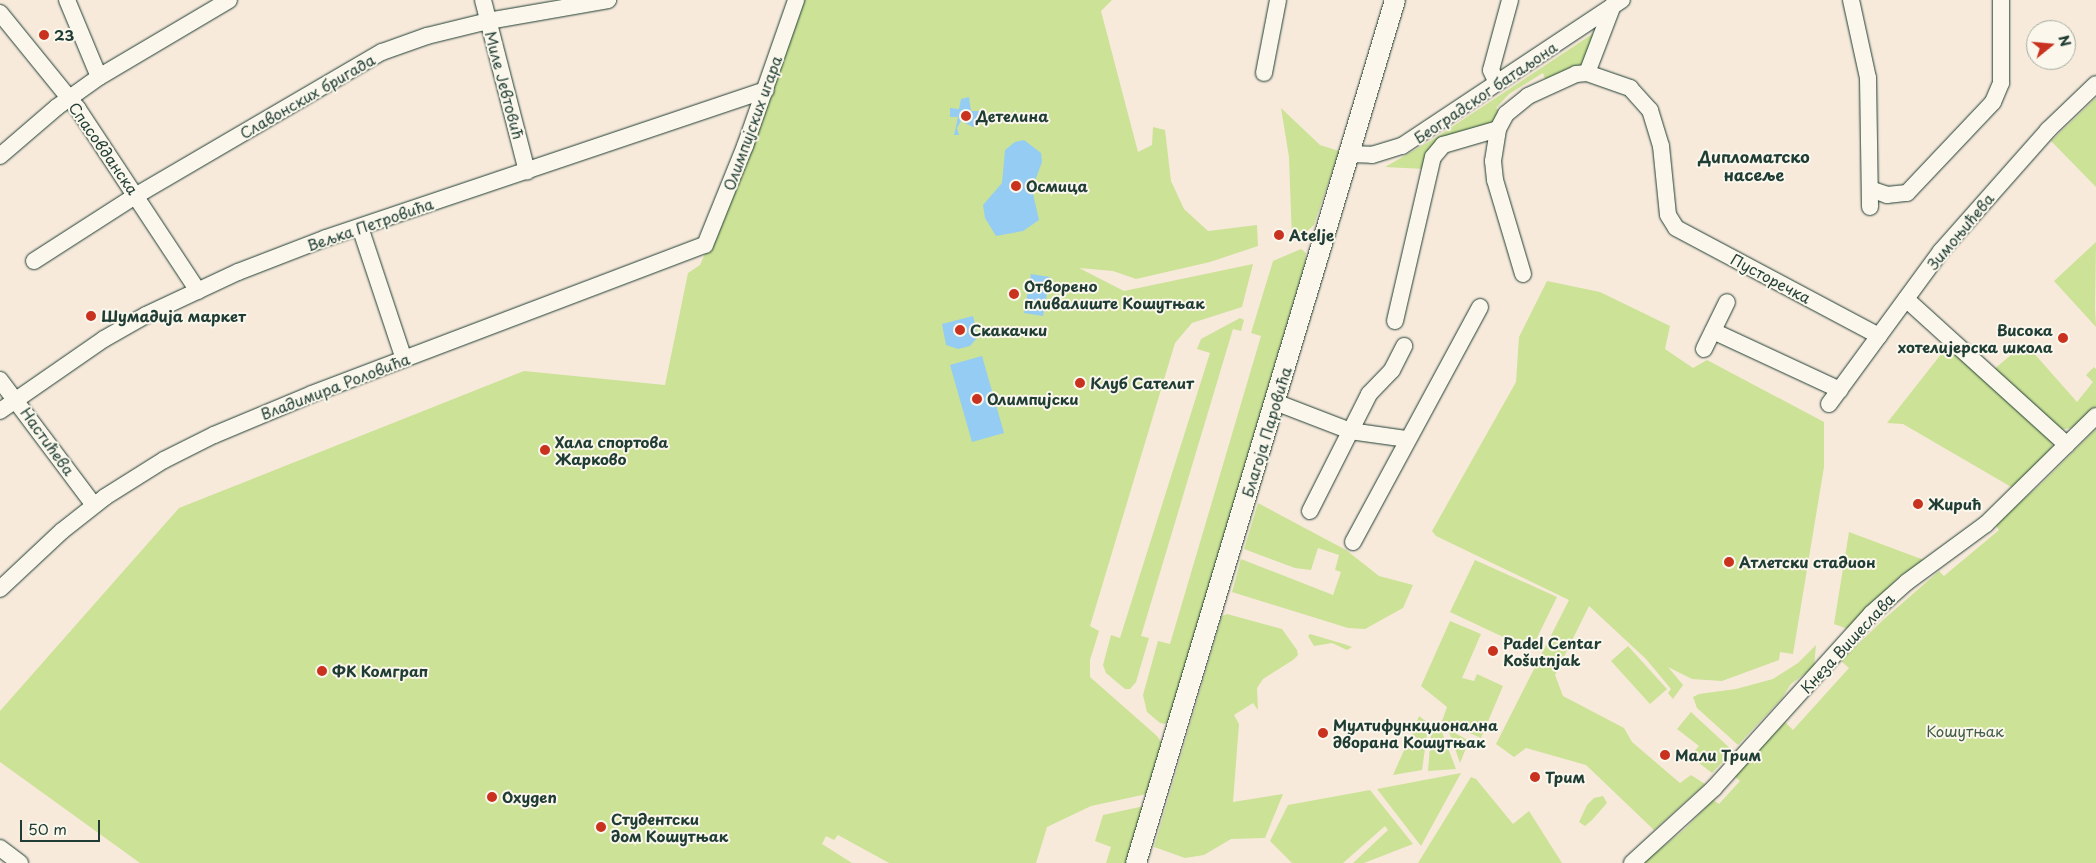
<!DOCTYPE html>
<meta charset="utf-8">
<style>
body{margin:0}
#map{position:relative;width:2096px;height:863px;overflow:hidden;background:#f7eadb;font-family:"Playpen Sans",sans-serif}
div>[style]{position:absolute}
.green>*{inset:0;background:#cce297}
.water>*{inset:0;background:#94ccf3}
.roads{filter:drop-shadow(0 0 1px #1f3d34) drop-shadow(0 0 1px #1f3d34)}
.minor>*{height:16px;margin:-8px;padding:0 8px;transform-origin:8px;border-radius:8px;background:#fbf7ec}
.major>*{height:20px;margin:-10px;padding:0 10px;transform-origin:10px;border-radius:10px;background:#fbf7ec}
.dots>*{width:14px;height:14px;translate:-50% -50%;box-sizing:border-box;border:2px solid #fbf7ec;border-radius:50%}
span{translate:-50% -50%;white-space:nowrap;text-align:center;line-height:1.15;-webkit-text-stroke:4px #fbf7ec;paint-order:stroke}
.poi-label{font-size:15px;color:#1f3d34;font-weight:700}
.left{translate:0 -50%;text-align:left}
.right{translate:-100% -50%;text-align:right}
.street-label{font-size:15px;color:#1f3d34}
.park-label{font-size:15px;color:#425e48}
.neighbourhood-label{font-size:16px;color:#1f3d34;font-weight:700}
.north{position:absolute;left:2026px;top:20px;width:50px;height:50px;box-sizing:border-box;background:#fbf7ec;border:1px solid #a3ada2;border-radius:50%;rotate:73deg;font-size:14px;font-weight:700;line-height:20px;text-align:center;color:#1f3d34}
.north::after{content:'';display:block;margin:auto;width:18px;height:22px;background:#c8321e;clip-path:polygon(50% 0,100% 100%,50% 72%,0 100%)}
.scale{position:absolute;left:20px;top:820px;width:80px;height:22px;box-sizing:border-box;border:2px solid #1f3d34;border-top:0;padding-left:6px;font-size:15px;line-height:18px;white-space:nowrap;color:#1f3d34;-webkit-text-stroke:4px #fbf7ec;paint-order:stroke}
</style>
<div id="map">
<div class="green">
<div style="clip-path:polygon(804px 0,1112px 0,1101px 11px,1138px 152px,1152px 145px,1153px 127px,1165px 130px,1171px 181px,1184px 209px,1208px 231px,1257px 225px,1258px 246px,1210px 262px,1136px 279px,1113px 271px,1079px 268px,1124px 291px,1253px 264px,1242px 307px,1192px 323px,1175px 343px,1090px 626px,1099px 631px,1090px 660px,1090px 677px,1157px 736px,1163px 745px,1147px 794px,1091px 806px,1047px 827px,1036px 863px,889px 863px,838px 835px,834px 840px,826px 836px,822px 844px,852px 863px,140px 863px,0 762px,0 711px,179px 508px,524px 371px,665px 385px,688px 273px,700px 265px,724px 210px)"></div>
<div style="clip-path:polygon(1597px 31px,1582px 64px,1546px 82px,1543px 73px,1509px 94px,1496px 108px,1502px 113px,1495px 125px,1470px 132px,1424px 169px,1385px 167px,1432px 140px)"></div>
<div style="clip-path:polygon(2096px 98px,2096px 187px,2051px 141px)"></div>
<div style="clip-path:polygon(1281px 108px,1320px 145px,1339px 151px,1314px 225px,1301px 237px,1292px 240px,1289px 157px)"></div>
<div style="clip-path:polygon(2096px 242px,2095px 308px,2096px 327px,2054px 281px)"></div>
<div style="clip-path:polygon(1301px 249px,1306px 253px,1305px 263px,1169px 720px,1165px 724px,1160px 723px,1147px 712px,1143px 695px,1158px 641px,1170px 644px,1261px 336px,1251px 333px,1273px 261px)"></div>
<div style="clip-path:polygon(1547px 281px,1600px 292px,1670px 326px,1665px 349px,1693px 368px,1707px 360px,1824px 422px,1824px 467px,1793px 654px,1780px 652px,1779px 660px,1722px 681px,1692px 679px,1668px 667px,1683px 685px,1673px 699px,1668px 693px,1671px 689px,1646px 659px,1589px 606px,1555px 675px,1563px 696px,1624px 728px,1632px 742px,1680px 783px,1691px 775px,1705px 784px,1654px 830px,1586px 765px,1526px 748px,1514px 757px,1496px 744px,1569px 600px,1436px 536px,1432px 531px,1516px 382px,1519px 337px)"></div>
<div style="clip-path:polygon(1240px 318px,1244px 320px,1241px 331px,1233px 329px,1141px 636px,1149px 638px,1136px 682px,1130px 689px,1125px 689px,1106px 673px,1103px 665px,1111px 635px,1120px 638px,1210px 353px,1197px 349px,1201px 339px)"></div>
<div style="clip-path:polygon(2025px 343px,2077px 402px,2093px 382px,2086px 375px,2094px 367px,2096px 369px,2096px 406px,2074px 427px,2061px 430px,1992px 371px)"></div>
<div style="clip-path:polygon(1949px 344px,2053px 441px,2051px 450px,2013px 488px,1903px 424px,1887px 423px)"></div>
<div style="clip-path:polygon(2096px 429px,2096px 863px,1643px 863px,1685px 829px,1713px 800px,1719px 804px,1740px 781px,1734px 776px,1785px 722px,1793px 730px,1849px 668px,1841px 661px,1883px 620px,1939px 571px,1944px 576px,1999px 530px,1995px 524px,2040px 485px)"></div>
<div style="clip-path:polygon(1258px 503px,1346px 550px,1379px 576px,1413px 585px,1403px 608px,1365px 629px,1348px 628px,1232px 592px,1241px 559px,1333px 595px,1341px 572px,1335px 570px,1339px 555px,1318px 548px,1311px 570px,1295px 568px,1244px 549px)"></div>
<div style="clip-path:polygon(1849px 532px,1924px 560px,1899px 577px,1848px 629px,1834px 624px)"></div>
<div style="clip-path:polygon(1475px 560px,1557px 597px,1531px 650px,1450px 612px)"></div>
<div style="clip-path:polygon(1227px 614px,1282px 629px,1297px 650px,1298px 655px,1293px 660px,1263px 679px,1257px 688px,1258px 710px,1253px 703px,1234px 715px,1239px 724px,1233px 802px,1283px 794px,1265px 838px,1231px 839px,1204px 855px,1185px 858px,1154px 847px,1222px 616px)"></div>
<div style="clip-path:polygon(1450px 621px,1481px 634px,1462px 678px,1474px 681px,1477px 674px,1503px 686px,1481px 738px,1442px 721px,1447px 707px,1421px 686px)"></div>
<div style="clip-path:polygon(1310px 634px,1344px 644px,1352px 647px,1347px 650px,1332px 643px,1314px 646px,1308px 636px)"></div>
<div style="clip-path:polygon(1816px 645px,1814px 667px,1791px 684px,1782px 698px,1738px 745px,1697px 708px,1693px 697px,1699px 694px,1736px 689px,1773px 679px,1798px 663px)"></div>
<div style="clip-path:polygon(1628px 646px,1667px 689px,1650px 704px,1611px 661px)"></div>
<div style="clip-path:polygon(1691px 712px,1733px 751px,1712px 773px,1690px 756px,1699px 746px,1677px 729px)"></div>
<div style="clip-path:polygon(1419px 716px,1428px 723px,1426px 745px,1412px 734px)"></div>
<div style="clip-path:polygon(1432px 723px,1440px 727px,1456px 769px,1428px 771px)"></div>
<div style="clip-path:polygon(1448px 729px,1469px 741px,1460px 763px)"></div>
<div style="clip-path:polygon(1409px 739px,1425px 749px,1422px 770px,1393px 775px)"></div>
<div style="clip-path:polygon(1461px 773px,1421px 846px,1377px 789px)"></div>
<div style="clip-path:polygon(1471px 777px,1476px 779px,1513px 824px,1529px 811px,1562px 863px,1418px 863px)"></div>
<div style="clip-path:polygon(1370px 790px,1413px 844px,1364px 863px,1353px 863px,1388px 830px,1385px 826px,1343px 863px,1292px 863px,1270px 841px,1288px 805px)"></div>
<div style="clip-path:polygon(1603px 796px,1607px 803px,1592px 820px,1585px 826px,1579px 822px,1587px 805px,1594px 798px)"></div>
<div style="clip-path:polygon(1144px 806px,1127px 863px,1106px 863px,1111px 847px,1095px 841px,1103px 815px)"></div>
</div>
<div class="water">
<div style="clip-path:polygon(969px 97px,971px 111px,980px 111px,982px 121px,973px 127px,961px 121px,957px 128px,959px 135px,954px 135px,958px 117px,950px 117px,950px 108px,959px 109px,961px 99px)"></div>
<div style="clip-path:polygon(1024px 140px,1041px 153px,1042px 162px,1032px 189px,1039px 220px,1023px 231px,996px 236px,985px 218px,983px 205px,1002px 183px,1005px 150px,1015px 142px)"></div>
<div style="clip-path:polygon(1031px 274px,1050px 277px,1043px 316px,1024px 313px)"></div>
<div style="clip-path:polygon(973px 316px,978px 337px,970px 346px,958px 349px,946px 345px,942px 324px)"></div>
<div style="clip-path:polygon(982px 356px,1004px 433px,972px 442px,950px 365px)"></div>
</div>
<div class="roads">
<div class="minor">
<div style="left:67px;top:0;width:83px;rotate:67.4deg"></div>
<div style="left:483px;top:0;width:177px;rotate:75.6deg"></div>
<div style="left:1851px;top:0;width:80px;rotate:77.7deg"></div>
<div style="left:1868px;top:78px;width:129px;rotate:89.1deg"></div>
<div style="left:0;top:13px;width:124px;rotate:50.9deg"></div>
<div style="left:78px;top:109px;width:218px;rotate:56.6deg"></div>
<div style="left:1264px;top:73px;width:74px;rotate:-79.1deg"></div>
<div style="left:1587px;top:73px;width:73px;rotate:-69.1deg"></div>
<div style="left:1497px;top:83px;width:14px;rotate:-115deg"></div>
<div style="left:1491px;top:70px;width:73px;rotate:-74.8deg"></div>
<div style="left:1349px;top:154px;width:23px;rotate:2deg"></div>
<div style="left:1372px;top:155px;width:31px;rotate:-17deg"></div>
<div style="left:1402px;top:146px;width:264px;rotate:-33.6deg"></div>
<div style="left:0;top:156px;width:75px;rotate:-40.7deg"></div>
<div style="left:57px;top:107px;width:52px;rotate:-35.5deg"></div>
<div style="left:99px;top:77px;width:151px;rotate:-30.6deg"></div>
<div style="left:1870px;top:189px;width:18px;rotate:19deg"></div>
<div style="left:1887px;top:195px;width:20px;rotate:-6deg"></div>
<div style="left:1907px;top:193px;width:125px;rotate:-46.6deg"></div>
<div style="left:1993px;top:102px;width:21px;rotate:-67deg"></div>
<div style="left:2001px;top:83px;width:83px;rotate:-90deg"></div>
<div style="left:360px;top:227px;width:139px;rotate:71.6deg"></div>
<div style="left:34px;top:261px;width:122px;rotate:-32.7deg"></div>
<div style="left:137px;top:195px;width:284px;rotate:-30.3deg"></div>
<div style="left:382px;top:52px;width:48px;rotate:-19.6deg"></div>
<div style="left:427px;top:36px;width:63px;rotate:-13.8deg"></div>
<div style="left:488px;top:21px;width:122px;rotate:-9.9deg"></div>
<div style="left:1523px;top:274px;width:98px;rotate:-106.6deg"></div>
<div style="left:1495px;top:180px;width:19px;rotate:-96deg"></div>
<div style="left:1493px;top:161px;width:32px;rotate:-81deg"></div>
<div style="left:1498px;top:129px;width:17px;rotate:-62deg"></div>
<div style="left:1506px;top:114px;width:28px;rotate:-39deg"></div>
<div style="left:1528px;top:96px;width:53px;rotate:-24.6deg"></div>
<div style="left:1576px;top:74px;width:11px;rotate:-5deg"></div>
<div style="left:1587px;top:73px;width:46px;rotate:19.2deg"></div>
<div style="left:1630px;top:88px;width:30px;rotate:48deg"></div>
<div style="left:1650px;top:110px;width:38px;rotate:73deg"></div>
<div style="left:1661px;top:146px;width:69px;rotate:84.2deg"></div>
<div style="left:1668px;top:215px;width:15px;rotate:58deg"></div>
<div style="left:1676px;top:228px;width:230px;rotate:28deg"></div>
<div style="left:1906px;top:299px;width:217px;rotate:42.2deg"></div>
<div style="left:1395px;top:321px;width:168px;rotate:-77deg"></div>
<div style="left:1433px;top:157px;width:16px;rotate:-50deg"></div>
<div style="left:1443px;top:145px;width:57px;rotate:-16.2deg"></div>
<div style="left:1713px;top:331px;width:140px;rotate:24.9deg"></div>
<div style="left:1704px;top:349px;width:52px;rotate:-63.9deg"></div>
<div style="left:0;top:380px;width:156px;rotate:53.1deg"></div>
<div style="left:1275px;top:402px;width:80px;rotate:21.1deg"></div>
<div style="left:1350px;top:431px;width:58px;rotate:8deg"></div>
<div style="left:1829px;top:404px;width:190px;rotate:-53.8deg"></div>
<div style="left:1941px;top:251px;width:162px;rotate:-48.5deg"></div>
<div style="left:2048px;top:130px;width:66px;rotate:-43.8deg"></div>
<div style="left:0;top:411px;width:126px;rotate:-34.7deg"></div>
<div style="left:104px;top:339px;width:48px;rotate:-29.7deg"></div>
<div style="left:146px;top:315px;width:102px;rotate:-25.1deg"></div>
<div style="left:238px;top:272px;width:94px;rotate:-21.1deg"></div>
<div style="left:326px;top:238px;width:464px;rotate:-18.6deg"></div>
<div style="left:1310px;top:511px;width:131px;rotate:-63.2deg"></div>
<div style="left:1369px;top:394px;width:33px;rotate:-46deg"></div>
<div style="left:1392px;top:370px;width:27px;rotate:-63deg"></div>
<div style="left:1353px;top:542px;width:267px;rotate:-61.6deg"></div>
<div style="left:0;top:589px;width:85px;rotate:-43.1deg"></div>
<div style="left:62px;top:531px;width:55px;rotate:-38.3deg"></div>
<div style="left:105px;top:497px;width:70px;rotate:-32.1deg"></div>
<div style="left:164px;top:460px;width:56px;rotate:-26.6deg"></div>
<div style="left:214px;top:435px;width:106px;rotate:-22.7deg"></div>
<div style="left:312px;top:394px;width:420px;rotate:-20.8deg"></div>
<div style="left:705px;top:245px;width:107px;rotate:-68deg"></div>
<div style="left:745px;top:146px;width:155px;rotate:-70.7deg"></div>
<div style="left:0;top:848px;width:25px;rotate:37deg"></div>
<div style="left:1632px;top:863px;width:111px;rotate:-42.4deg"></div>
<div style="left:1714px;top:788px;width:234px;rotate:-47.9deg"></div>
<div style="left:1871px;top:614px;width:48px;rotate:-41.6deg"></div>
<div style="left:1907px;top:582px;width:98px;rotate:-36.3deg"></div>
<div style="left:1986px;top:524px;width:154px;rotate:-44.5deg"></div>
</div>
<div class="major">
<div style="left:1136px;top:863px;width:901px;rotate:-73.29deg"></div>
</div>
</div>
<div class="dots">
<div style="left:44px;top:35px;background:#c8321e"></div>
<div style="left:966px;top:116px;background:#c8321e"></div>
<div style="left:1016px;top:186px;background:#c8321e"></div>
<div style="left:1279px;top:235px;background:#c8321e"></div>
<div style="left:1014px;top:294px;background:#c8321e"></div>
<div style="left:91px;top:316px;background:#c8321e"></div>
<div style="left:960px;top:330px;background:#c8321e"></div>
<div style="left:2063px;top:338px;background:#c8321e"></div>
<div style="left:1080px;top:383px;background:#c8321e"></div>
<div style="left:977px;top:399px;background:#c8321e"></div>
<div style="left:545px;top:450px;background:#c8321e"></div>
<div style="left:1918px;top:504px;background:#c8321e"></div>
<div style="left:1729px;top:562px;background:#c8321e"></div>
<div style="left:1493px;top:651px;background:#c8321e"></div>
<div style="left:322px;top:671px;background:#c8321e"></div>
<div style="left:1323px;top:733px;background:#c8321e"></div>
<div style="left:1665px;top:755px;background:#c8321e"></div>
<div style="left:1535px;top:777px;background:#c8321e"></div>
<div style="left:492px;top:797px;background:#c8321e"></div>
<div style="left:601px;top:827px;background:#c8321e"></div>
</div>
<div class="poi-label">
<span class="left" style="left:54px;top:35px">23</span>
<span class="left" style="left:976px;top:116px">Детелина</span>
<span class="left" style="left:1026px;top:186px">Осмица</span>
<span class="left" style="left:1289px;top:235px">Atelje</span>
<span class="left" style="left:1024px;top:294px">Отворено<br>пливалиште Кошутњак</span>
<span class="left" style="left:101px;top:316px">Шумадија маркет</span>
<span class="right" style="left:2053px;top:338px">Висока<br>хотелијерска школа</span>
<span class="left" style="left:970px;top:330px">Скакачки</span>
<span class="left" style="left:1090px;top:383px">Клуб Сателит</span>
<span class="left" style="left:987px;top:399px">Олимпијски</span>
<span class="left" style="left:555px;top:450px">Хала спортова<br>Жарково</span>
<span class="left" style="left:1928px;top:504px">Жирић</span>
<span class="left" style="left:1739px;top:562px">Атлетски стадион</span>
<span class="left" style="left:1503px;top:651px">Padel Centar<br>Košutnjak</span>
<span class="left" style="left:332px;top:671px">ФК Комграп</span>
<span class="left" style="left:1333px;top:733px">Мултифункционална<br>дворана Кошутњак</span>
<span class="left" style="left:1675px;top:755px">Мали Трим</span>
<span class="left" style="left:1545px;top:777px">Трим</span>
<span class="left" style="left:502px;top:797px">Oxygen</span>
<span class="left" style="left:611px;top:827px">Студентски<br>дом Кошутњак</span>
</div>
<div class="street-label">
<span style="left:505px;top:85px;rotate:75deg">Миле Јевтовић</span>
<span style="left:1485px;top:92px;rotate:-34deg">Београдског батаљона</span>
<span style="left:307px;top:96px;rotate:-30deg">Славонских бригада</span>
<span style="left:752px;top:123px;rotate:-70deg">Олимпијских игара</span>
<span style="left:104px;top:148px;rotate:55deg">Спасовданска</span>
<span style="left:370px;top:224px;rotate:-19deg">Вељка Петровића</span>
<span style="left:1960px;top:231px;rotate:-50deg">Зимоњићева</span>
<span style="left:1771px;top:278px;rotate:28deg">Пусторечка</span>
<span style="left:335px;top:386px;rotate:-21deg">Владимира Роловића</span>
<span style="left:1266px;top:432px;rotate:-73deg">Благоја Паровића</span>
<span style="left:48px;top:441px;rotate:54deg">Настићева</span>
<span style="left:1847px;top:643px;rotate:-47deg">Кнеза Вишеслава</span>
</div>
<div class="park-label">
<span style="left:1965px;top:731px">Кошутњак</span>
</div>
<div class="neighbourhood-label">
<span style="left:1754px;top:165px">Дипломатско<br>насеље</span>
</div>
<div class="north">N</div>
<div class="scale">50 m</div>
</div>
